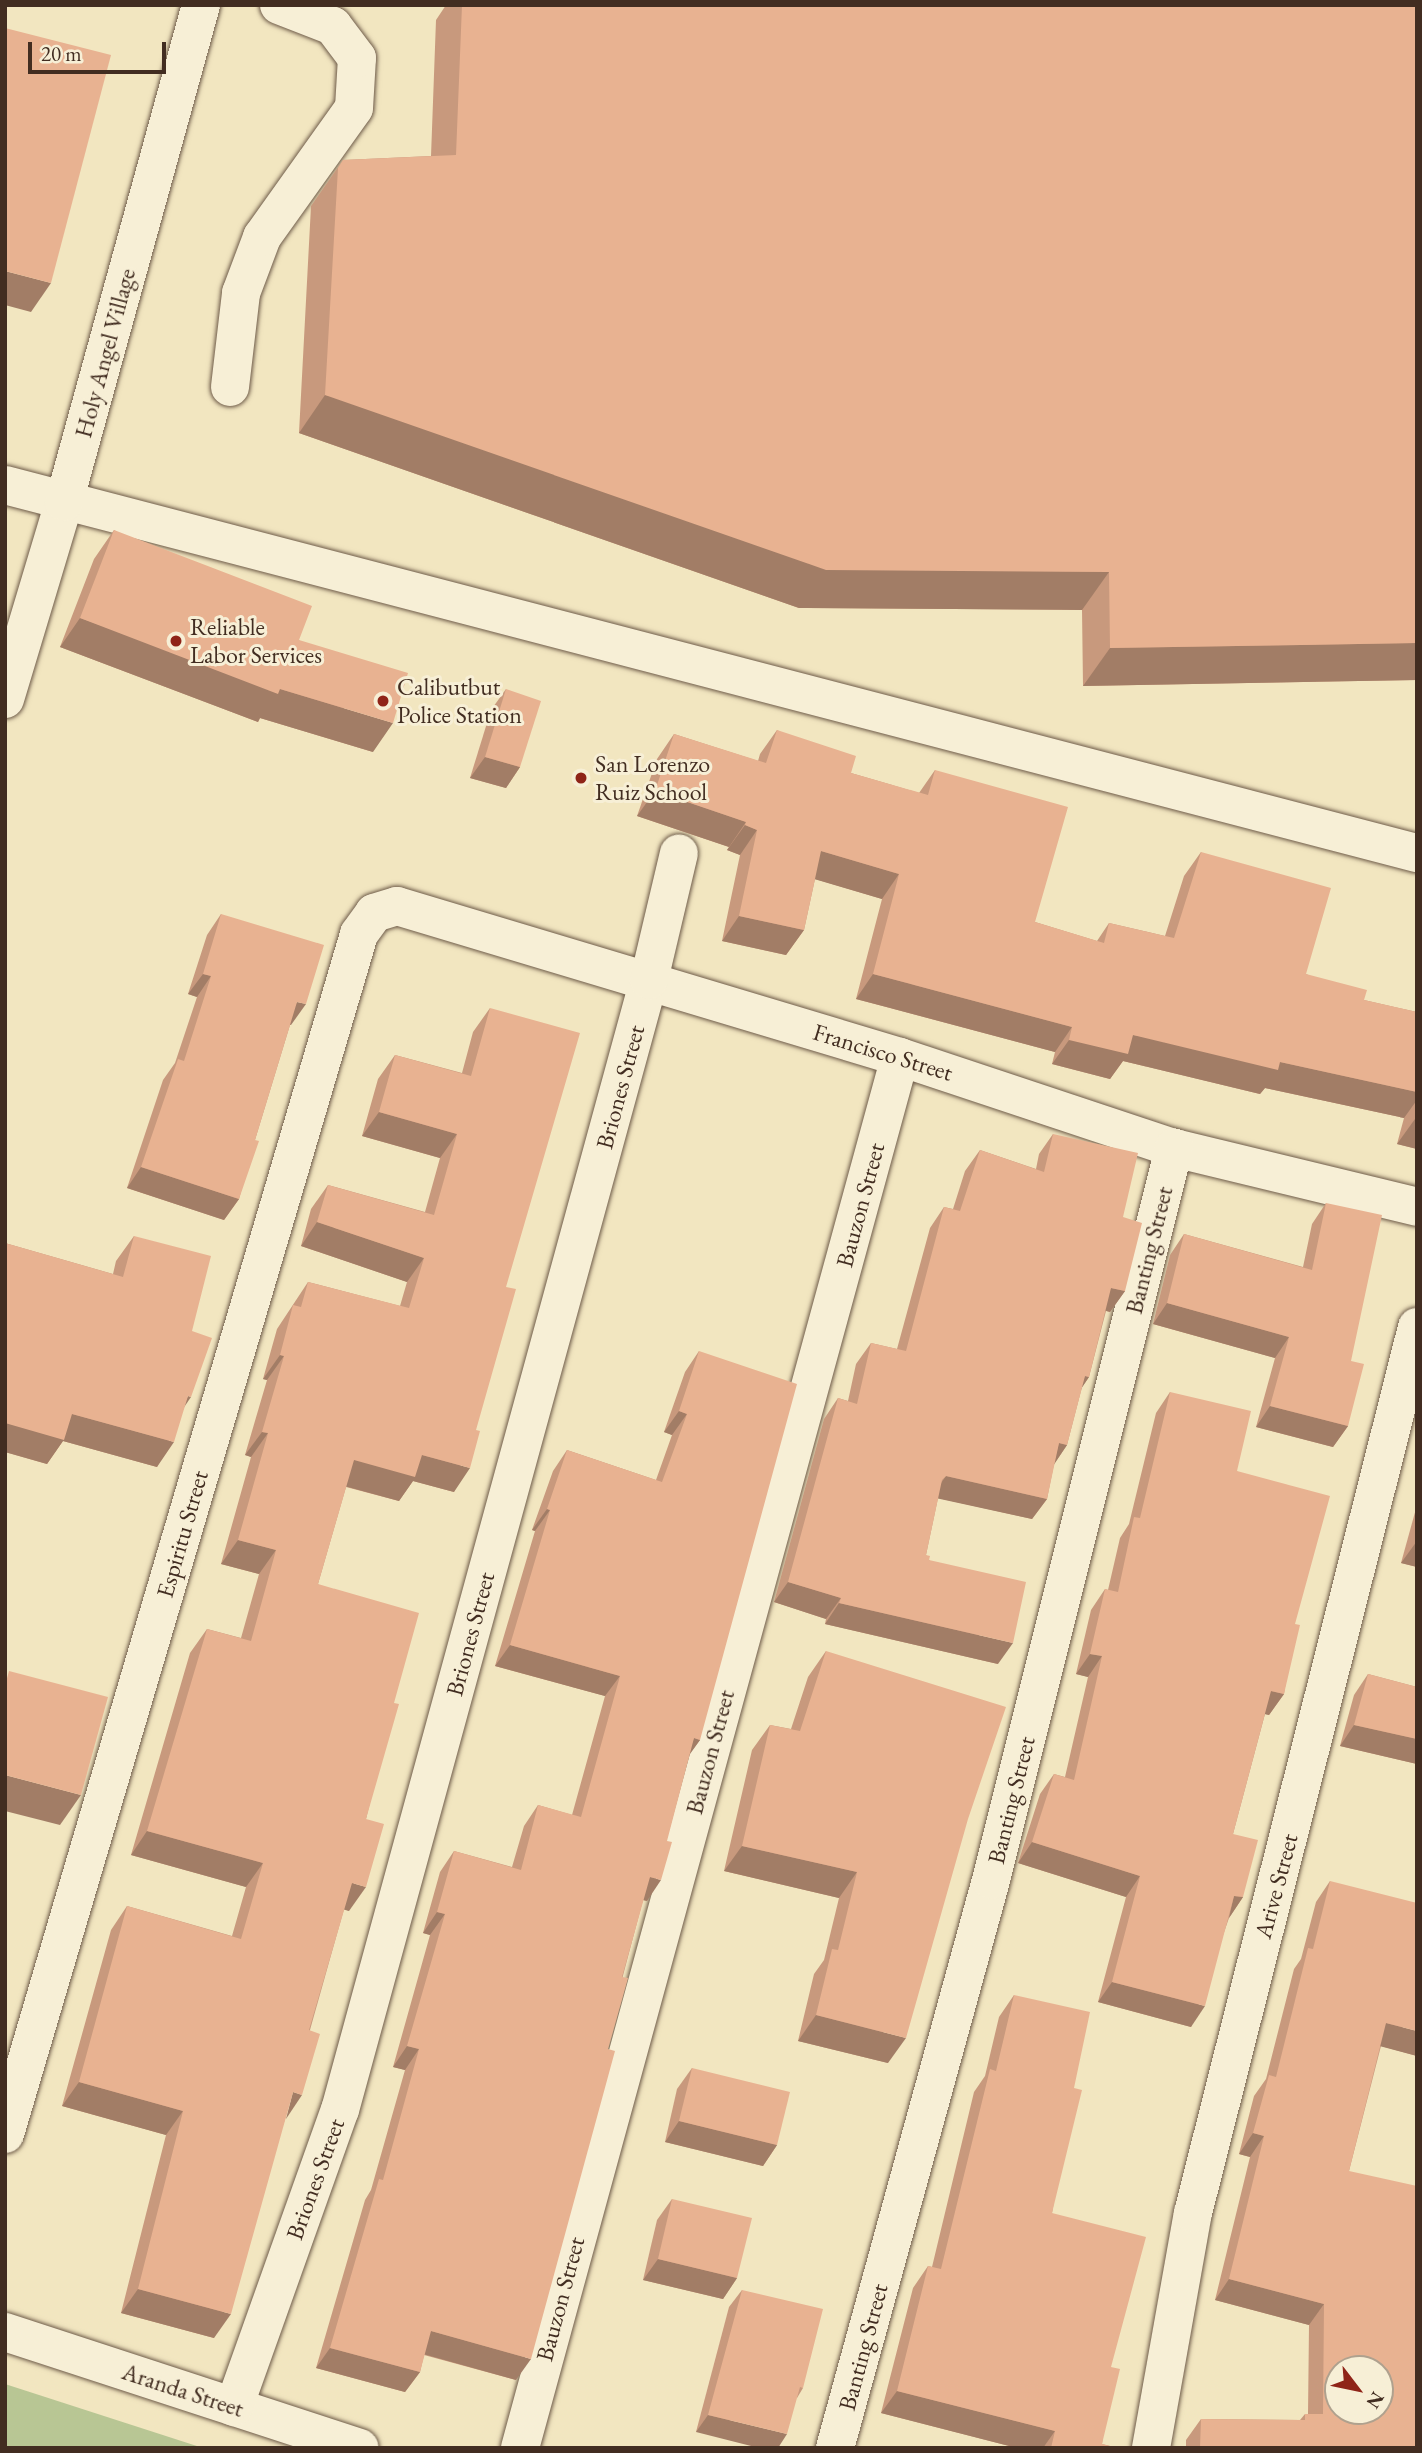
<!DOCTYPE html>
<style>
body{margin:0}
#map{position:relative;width:1422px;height:2453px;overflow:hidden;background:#f2e6c0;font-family:"EB Garamond",serif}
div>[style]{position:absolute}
.green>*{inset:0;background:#b8c694}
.roads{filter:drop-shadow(0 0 2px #6e5b49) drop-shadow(0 0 2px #6e5b49)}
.minor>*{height:38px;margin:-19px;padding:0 19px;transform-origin:19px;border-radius:19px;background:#f7efd6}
.wall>*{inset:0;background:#c8997d}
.shaded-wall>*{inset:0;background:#a27d66}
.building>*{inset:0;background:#e8b291}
.dots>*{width:19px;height:19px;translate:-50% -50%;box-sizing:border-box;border:4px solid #f7efd6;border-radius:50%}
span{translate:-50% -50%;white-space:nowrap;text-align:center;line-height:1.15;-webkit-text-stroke:6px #f7efd6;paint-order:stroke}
.street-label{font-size:24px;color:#422d21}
.poi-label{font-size:24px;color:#422d21}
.left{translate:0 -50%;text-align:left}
.frame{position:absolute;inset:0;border:7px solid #422d21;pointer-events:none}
.north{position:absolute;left:1324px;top:2355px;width:70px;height:70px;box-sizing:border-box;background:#f7efd6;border:2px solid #afa18e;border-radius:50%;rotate:122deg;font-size:19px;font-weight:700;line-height:28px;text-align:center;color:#422d21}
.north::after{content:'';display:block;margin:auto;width:24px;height:32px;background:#8f2418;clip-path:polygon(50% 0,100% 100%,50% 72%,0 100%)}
.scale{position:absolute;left:28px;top:42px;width:138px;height:32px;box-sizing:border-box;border:4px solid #422d21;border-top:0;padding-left:9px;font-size:21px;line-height:24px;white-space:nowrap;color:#422d21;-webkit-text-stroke:5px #f7efd6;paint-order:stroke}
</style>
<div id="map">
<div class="green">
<div style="clip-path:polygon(5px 2384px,203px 2448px,5px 2448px)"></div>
</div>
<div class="roads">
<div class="minor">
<div style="left:230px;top:387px;width:95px;rotate:-83.3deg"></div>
<div style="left:241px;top:293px;width:60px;rotate:-69.4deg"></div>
<div style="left:262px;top:237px;width:158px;rotate:-54.5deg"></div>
<div style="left:354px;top:108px;width:50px;rotate:-86.6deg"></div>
<div style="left:357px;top:58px;width:40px;rotate:-127deg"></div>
<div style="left:333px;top:26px;width:58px;rotate:-158.7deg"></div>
<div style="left:5px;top:485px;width:1459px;rotate:14.61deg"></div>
<div style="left:5px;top:699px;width:206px;rotate:-73.3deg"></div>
<div style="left:64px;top:502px;width:516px;rotate:-74.59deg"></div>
<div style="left:5px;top:2134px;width:1251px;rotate:-73.56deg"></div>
<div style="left:359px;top:934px;width:26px;rotate:-54deg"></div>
<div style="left:374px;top:913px;width:24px;rotate:-17deg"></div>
<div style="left:397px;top:906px;width:525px;rotate:16.71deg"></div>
<div style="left:900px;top:1057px;width:289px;rotate:18.4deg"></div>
<div style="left:1174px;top:1148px;width:250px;rotate:13.6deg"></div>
<div style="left:5px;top:2332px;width:373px;rotate:18.1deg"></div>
<div style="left:234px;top:2407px;width:315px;rotate:-70.4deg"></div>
<div style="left:340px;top:2110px;width:1171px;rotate:-74.71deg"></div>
<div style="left:649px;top:980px;width:130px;rotate:-76.7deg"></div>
<div style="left:520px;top:2448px;width:1442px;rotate:-74.72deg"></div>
<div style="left:835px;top:2448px;width:589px;rotate:-74.64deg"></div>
<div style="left:991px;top:1880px;width:755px;rotate:-75.96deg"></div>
<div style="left:1151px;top:2448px;width:239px;rotate:-79.9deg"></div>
<div style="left:1193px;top:2213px;width:914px;rotate:-75.81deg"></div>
</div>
</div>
<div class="wall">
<div style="clip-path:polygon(446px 5px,1417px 5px,1417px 680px,1083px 686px,1082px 610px,799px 608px,299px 433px,311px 206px,343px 160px,431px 156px,436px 20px)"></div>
<div style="clip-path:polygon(114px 530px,299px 640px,373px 752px,260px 718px,258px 722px,60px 647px,94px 559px)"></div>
<div style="clip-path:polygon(506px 689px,520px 767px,506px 788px,470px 778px,491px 710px)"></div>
<div style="clip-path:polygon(777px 730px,851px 773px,919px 793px,935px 770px,1035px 922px,1097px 941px,1109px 923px,1165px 936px,1184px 876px,1201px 852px,1306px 974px,1364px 1000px,1417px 1012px,1417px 1149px,1397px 1144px,1404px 1118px,1265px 1088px,1260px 1094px,1123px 1061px,1110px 1079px,1052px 1064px,1055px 1052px,856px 999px,882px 899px,815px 879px,804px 930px,786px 955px,722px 941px,740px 855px,727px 850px,729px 847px,637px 816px,657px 759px,674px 734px,758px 761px,760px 754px)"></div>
<div style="clip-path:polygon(221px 914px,291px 1025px,290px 1025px,255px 1140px,239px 1199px,224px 1220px,127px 1188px,163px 1080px,175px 1063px,197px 997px,188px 994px,207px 935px)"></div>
<div style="clip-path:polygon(490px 1008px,506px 1287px,454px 1492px,413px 1481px,399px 1501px,346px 1487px,318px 1584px,394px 1703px,366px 1819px,349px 1911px,344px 1909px,285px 2119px,214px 2338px,121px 2313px,166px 2135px,62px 2106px,111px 1930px,127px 1906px,232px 1936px,246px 1887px,131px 1855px,190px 1653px,207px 1629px,241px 1638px,259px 1574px,221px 1564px,251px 1457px,245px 1455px,267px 1380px,263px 1379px,277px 1329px,308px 1282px,400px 1306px,407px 1282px,301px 1246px,311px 1209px,328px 1185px,425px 1212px,440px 1158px,362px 1136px,378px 1079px,395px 1055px,462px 1073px,473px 1032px)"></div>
<div style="clip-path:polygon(1053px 1134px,1123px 1217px,1125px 1291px,1110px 1312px,1106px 1311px,1089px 1377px,1082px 1387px,1067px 1445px,1054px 1464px,1047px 1499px,1032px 1519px,938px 1498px,926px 1555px,998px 1664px,825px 1624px,826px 1619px,774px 1602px,824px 1419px,838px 1398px,848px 1401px,856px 1364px,871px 1343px,897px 1349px,930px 1228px,944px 1207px,953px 1209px,965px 1171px,980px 1150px,1036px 1169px,1039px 1154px)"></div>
<div style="clip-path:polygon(1326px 1203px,1351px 1361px,1348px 1426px,1333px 1447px,1256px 1427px,1275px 1358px,1153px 1324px,1170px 1255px,1184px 1234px,1303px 1267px,1312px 1224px)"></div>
<div style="clip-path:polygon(134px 1236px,192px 1331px,184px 1408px,157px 1467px,63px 1441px,47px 1464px,5px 1452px,5px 1243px,113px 1274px,116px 1261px)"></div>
<div style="clip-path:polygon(699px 1351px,700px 1740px,690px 1753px,647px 1901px,643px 1900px,516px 2380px,424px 2355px,420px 2372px,405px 2392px,316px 2368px,365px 2200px,371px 2190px,405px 2070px,393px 2067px,430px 1935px,423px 1933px,440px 1872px,454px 1851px,512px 1867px,524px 1826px,538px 1805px,572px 1815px,605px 1696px,495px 1666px,535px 1531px,532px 1530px,553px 1471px,567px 1450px,656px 1480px,672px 1435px,664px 1432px,685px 1372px)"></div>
<div style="clip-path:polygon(1170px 1392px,1237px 1471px,1295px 1624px,1284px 1694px,1269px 1715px,1265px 1714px,1233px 1834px,1243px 1897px,1229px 1918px,1191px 2027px,1098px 2002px,1126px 1897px,1018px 1863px,1040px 1794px,1054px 1774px,1065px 1777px,1088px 1677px,1076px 1674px,1091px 1610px,1105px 1589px,1108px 1590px,1120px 1538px,1129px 1524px,1156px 1413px)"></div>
<div style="clip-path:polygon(1417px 1505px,1417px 1567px,1401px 1563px)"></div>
<div style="clip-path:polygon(826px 1651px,888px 2063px,798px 2041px,814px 1974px,824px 1960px,839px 1898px,724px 1871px,752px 1750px,770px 1725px,791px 1729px,808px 1677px)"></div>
<div style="clip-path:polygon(1368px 1674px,1417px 1687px,1417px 1764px,1340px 1746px,1354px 1695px)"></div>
<div style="clip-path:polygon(1330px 1881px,1417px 2056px,1381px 2046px,1349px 2171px,1417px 2448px,1186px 2448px,1186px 2440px,1201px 2419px,1300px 2420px,1305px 2414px,1308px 2414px,1309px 2325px,1215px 2300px,1250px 2157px,1239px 2154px,1254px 2096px,1266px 2079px,1294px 1969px,1301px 1959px,1316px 1902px)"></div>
<div style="clip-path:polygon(1014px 1995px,1074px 2088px,1052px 2213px,1111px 2367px,1102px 2444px,1118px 2448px,1017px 2448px,881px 2413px,913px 2288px,928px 2266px,932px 2267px,974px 2092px,985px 2076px,999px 2017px)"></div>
<div style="clip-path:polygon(692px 2068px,777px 2145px,763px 2166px,665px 2142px,677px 2089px)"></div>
<div style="clip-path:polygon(672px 2199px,737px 2278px,723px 2299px,643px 2280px,657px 2220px)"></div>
<div style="clip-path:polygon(742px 2290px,803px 2388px,797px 2398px,696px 2432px,729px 2307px)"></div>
</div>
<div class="shaded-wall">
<div style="clip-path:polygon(5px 271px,51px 283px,31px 312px,5px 305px)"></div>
<div style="clip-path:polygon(325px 395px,1109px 572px,1082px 610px,799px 608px,299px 433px)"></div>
<div style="clip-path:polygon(80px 618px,280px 689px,393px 723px,373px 752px,260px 718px,258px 722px,60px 647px)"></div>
<div style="clip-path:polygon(1417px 643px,1417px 680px,1083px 686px,1110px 648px)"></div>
<div style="clip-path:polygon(485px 757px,520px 767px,506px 788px,470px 778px)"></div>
<div style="clip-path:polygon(655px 791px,746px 822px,729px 847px,637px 816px)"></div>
<div style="clip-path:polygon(745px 825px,757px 830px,740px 855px,727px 850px)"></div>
<div style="clip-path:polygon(821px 851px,899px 874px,882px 899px,804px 876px)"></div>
<div style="clip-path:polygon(739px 916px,804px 930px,786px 955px,722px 941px)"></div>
<div style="clip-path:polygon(203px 974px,211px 976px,197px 997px,188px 994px)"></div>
<div style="clip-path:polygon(873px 974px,1072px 1027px,1055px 1052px,856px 999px)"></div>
<div style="clip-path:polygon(297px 1002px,306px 1004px,291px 1025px,283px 1023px)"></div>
<div style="clip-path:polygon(1133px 1035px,1280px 1062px,1417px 1092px,1417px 1100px,1404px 1118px,1265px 1088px,1260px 1094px,1123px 1061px,1110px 1079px,1052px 1064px,1069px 1040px)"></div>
<div style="clip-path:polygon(379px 1112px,457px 1134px,440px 1158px,362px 1136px)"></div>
<div style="clip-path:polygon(1415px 1119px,1417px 1120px,1417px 1149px,1397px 1144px)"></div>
<div style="clip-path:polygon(141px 1167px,239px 1199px,224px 1220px,127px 1188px)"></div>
<div style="clip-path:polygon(317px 1222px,424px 1258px,407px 1282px,301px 1246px)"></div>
<div style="clip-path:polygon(1111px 1288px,1125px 1291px,1110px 1312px,1097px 1308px)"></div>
<div style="clip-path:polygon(1167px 1303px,1289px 1337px,1275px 1358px,1153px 1324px)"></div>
<div style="clip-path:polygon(280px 1355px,284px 1356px,267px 1380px,263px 1379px)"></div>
<div style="clip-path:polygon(1085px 1376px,1089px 1377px,1075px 1398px)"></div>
<div style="clip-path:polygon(188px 1396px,191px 1397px,174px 1422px)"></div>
<div style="clip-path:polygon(1270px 1406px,1348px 1426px,1333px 1447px,1256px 1427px)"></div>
<div style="clip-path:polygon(679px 1411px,687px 1414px,672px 1435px,664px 1432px)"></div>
<div style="clip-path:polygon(72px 1414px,174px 1442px,157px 1467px,63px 1441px,47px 1464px,5px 1452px,5px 1423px)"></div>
<div style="clip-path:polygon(262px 1432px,268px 1433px,251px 1457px,245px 1455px)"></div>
<div style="clip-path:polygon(1059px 1443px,1067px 1445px,1053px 1466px)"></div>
<div style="clip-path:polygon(422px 1455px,470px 1468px,454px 1492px,413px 1481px,399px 1501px,337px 1484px,354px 1460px)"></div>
<div style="clip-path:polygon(946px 1476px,1047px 1499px,1032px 1519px,931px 1497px)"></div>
<div style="clip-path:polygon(547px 1509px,550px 1510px,535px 1531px,532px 1530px)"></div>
<div style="clip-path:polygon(238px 1540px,276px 1550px,259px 1574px,221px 1564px)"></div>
<div style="clip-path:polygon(1417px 1541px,1417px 1567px,1401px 1563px)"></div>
<div style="clip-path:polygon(788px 1582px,841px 1598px,826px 1619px,774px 1602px)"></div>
<div style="clip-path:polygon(839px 1603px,1013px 1643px,998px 1664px,825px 1624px)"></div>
<div style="clip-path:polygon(510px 1645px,620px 1676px,605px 1696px,495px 1666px)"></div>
<div style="clip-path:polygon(1090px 1654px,1102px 1656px,1088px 1677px,1076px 1674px)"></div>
<div style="clip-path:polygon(1271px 1691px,1284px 1694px,1269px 1715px,1256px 1712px)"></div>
<div style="clip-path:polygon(1354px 1725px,1417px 1739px,1417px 1764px,1340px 1746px)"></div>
<div style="clip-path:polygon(694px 1738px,700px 1740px,685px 1761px)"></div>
<div style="clip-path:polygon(5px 1775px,81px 1795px,60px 1825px,5px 1811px)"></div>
<div style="clip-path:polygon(147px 1831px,263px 1863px,246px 1887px,131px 1855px)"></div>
<div style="clip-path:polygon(1032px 1842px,1140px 1876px,1126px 1897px,1018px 1863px)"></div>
<div style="clip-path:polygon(742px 1846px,857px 1872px,839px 1898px,724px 1871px)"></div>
<div style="clip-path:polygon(650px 1877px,661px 1880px,647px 1901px,635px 1898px)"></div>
<div style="clip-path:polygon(352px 1883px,366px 1887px,349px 1911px,335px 1907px)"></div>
<div style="clip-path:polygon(1234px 1896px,1243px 1897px,1229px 1918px)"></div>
<div style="clip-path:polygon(437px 1912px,445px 1914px,430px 1935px,423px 1933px)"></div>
<div style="clip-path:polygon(1112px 1982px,1205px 2006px,1191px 2027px,1098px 2002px)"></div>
<div style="clip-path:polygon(816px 2015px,906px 2038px,888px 2063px,798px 2041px)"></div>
<div style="clip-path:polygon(1386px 2023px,1417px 2031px,1417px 2056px,1372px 2044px)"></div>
<div style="clip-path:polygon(407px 2046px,419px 2049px,405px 2070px,393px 2067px)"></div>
<div style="clip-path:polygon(79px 2082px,183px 2111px,166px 2135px,62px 2106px)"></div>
<div style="clip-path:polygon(293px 2092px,302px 2095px,286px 2119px)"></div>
<div style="clip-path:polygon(679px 2121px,777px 2145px,763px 2166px,665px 2142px)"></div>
<div style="clip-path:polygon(1253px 2133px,1264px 2136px,1250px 2157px,1239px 2154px)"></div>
<div style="clip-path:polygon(658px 2259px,737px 2278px,723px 2299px,643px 2280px)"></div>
<div style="clip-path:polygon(1229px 2279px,1324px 2304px,1309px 2325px,1215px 2300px)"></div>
<div style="clip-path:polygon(138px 2289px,231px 2314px,214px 2338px,121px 2313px)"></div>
<div style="clip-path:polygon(431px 2331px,531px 2359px,516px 2380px,416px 2352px)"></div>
<div style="clip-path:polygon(330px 2348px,420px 2372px,405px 2392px,316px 2368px)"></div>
<div style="clip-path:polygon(897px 2391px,1055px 2431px,1043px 2448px,1017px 2448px,881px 2413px)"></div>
<div style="clip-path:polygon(708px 2415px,787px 2434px,778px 2448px,759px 2448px,696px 2432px)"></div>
</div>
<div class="building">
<div style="clip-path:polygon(462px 5px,1417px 5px,1417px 643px,1110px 648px,1109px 572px,826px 570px,325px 395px,338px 168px,343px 160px,456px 155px)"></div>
<div style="clip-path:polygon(5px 28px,111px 55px,51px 283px,5px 271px)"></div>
<div style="clip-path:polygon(114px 530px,312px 606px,299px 640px,408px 673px,393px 723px,280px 689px,278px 694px,80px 618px)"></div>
<div style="clip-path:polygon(506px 689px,541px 701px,520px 767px,485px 757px)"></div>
<div style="clip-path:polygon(777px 730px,856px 756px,851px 773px,928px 795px,935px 770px,1068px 807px,1035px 922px,1104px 943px,1109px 923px,1174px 938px,1201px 852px,1331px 888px,1306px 974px,1367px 990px,1364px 1000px,1417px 1012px,1417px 1092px,1280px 1062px,1278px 1070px,1133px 1035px,1128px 1054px,1069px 1040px,1072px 1027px,873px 974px,899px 874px,821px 851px,804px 930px,739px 916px,757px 830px,745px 825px,746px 822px,655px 791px,674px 734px,766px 763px)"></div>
<div style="clip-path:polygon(221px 914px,324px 945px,306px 1004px,297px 1002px,255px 1140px,259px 1141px,239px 1199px,141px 1167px,178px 1059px,184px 1061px,211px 976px,203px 974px)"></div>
<div style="clip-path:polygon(490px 1008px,580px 1033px,506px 1287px,516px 1289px,476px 1430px,480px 1431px,470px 1468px,422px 1455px,415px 1477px,354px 1460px,318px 1584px,419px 1613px,394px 1703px,399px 1704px,366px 1819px,384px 1824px,366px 1887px,352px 1883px,309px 2030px,320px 2034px,302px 2095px,293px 2092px,231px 2314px,138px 2289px,183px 2111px,79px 2082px,127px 1906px,241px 1939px,263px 1863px,147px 1831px,207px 1629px,251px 1641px,276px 1550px,238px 1540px,268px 1433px,262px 1432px,284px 1356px,280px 1355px,293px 1305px,301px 1307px,308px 1282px,409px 1308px,424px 1258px,317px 1222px,328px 1185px,434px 1215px,457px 1134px,379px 1112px,395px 1055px,471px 1076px)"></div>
<div style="clip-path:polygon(1053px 1134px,1138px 1153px,1123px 1217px,1142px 1223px,1125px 1291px,1111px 1288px,1089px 1377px,1085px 1376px,1067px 1445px,1059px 1443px,1047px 1499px,946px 1476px,942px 1480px,926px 1555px,930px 1556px,929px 1560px,1026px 1582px,1013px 1643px,839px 1603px,841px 1598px,788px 1582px,838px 1398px,857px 1404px,871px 1343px,906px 1351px,944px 1207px,960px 1211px,980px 1150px,1044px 1172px)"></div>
<div style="clip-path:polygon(1326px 1203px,1382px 1215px,1351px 1361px,1364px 1364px,1348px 1426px,1270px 1406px,1289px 1337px,1167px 1303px,1184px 1234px,1312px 1270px)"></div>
<div style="clip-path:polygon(134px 1236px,211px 1256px,192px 1331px,212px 1338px,191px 1397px,188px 1396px,174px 1442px,72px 1414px,64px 1440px,5px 1423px,5px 1243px,123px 1277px)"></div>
<div style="clip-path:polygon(699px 1351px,797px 1384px,700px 1740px,694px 1738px,667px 1841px,672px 1842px,661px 1880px,650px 1877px,622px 1977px,628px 1978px,608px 2049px,615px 2051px,531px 2359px,431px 2331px,420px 2372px,330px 2348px,379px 2179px,383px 2180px,419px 2049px,407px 2046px,445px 1914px,437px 1912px,454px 1851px,521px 1870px,538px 1805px,581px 1817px,620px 1676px,510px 1645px,550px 1510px,547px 1509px,567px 1450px,662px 1482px,687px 1414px,679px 1411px)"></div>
<div style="clip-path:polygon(1170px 1392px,1251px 1411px,1237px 1471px,1330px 1496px,1295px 1624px,1300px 1625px,1284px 1694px,1271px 1691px,1233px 1834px,1258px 1840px,1243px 1897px,1234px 1896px,1205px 2006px,1112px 1982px,1140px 1876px,1032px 1842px,1054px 1774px,1074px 1780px,1102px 1656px,1090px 1654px,1105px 1589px,1118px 1592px,1134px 1517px,1140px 1518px)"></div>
<div style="clip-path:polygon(826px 1651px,1006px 1707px,968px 1819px,906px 2038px,816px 2015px,832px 1949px,838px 1950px,857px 1872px,742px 1846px,770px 1725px,800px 1731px)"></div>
<div style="clip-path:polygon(9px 1671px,108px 1697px,81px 1795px,5px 1775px,5px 1686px)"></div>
<div style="clip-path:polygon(1368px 1674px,1417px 1687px,1417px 1739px,1354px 1725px)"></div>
<div style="clip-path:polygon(evenodd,1330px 1881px,1417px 1903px,1417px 2031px,1386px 2023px,1349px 2171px,1417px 2186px,1417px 2448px,1200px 2448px,1201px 2419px,1305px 2420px,1305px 2414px,1323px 2414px,1324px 2304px,1229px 2279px,1264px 2136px,1253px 2133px,1269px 2075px,1276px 2077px,1308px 1948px,1313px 1949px,1330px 1881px,1338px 2369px,1380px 2369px,1380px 2411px,1338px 2411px,1338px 2369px)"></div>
<div style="clip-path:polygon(1014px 1995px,1090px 2012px,1074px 2088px,1082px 2090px,1052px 2213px,1146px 2237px,1111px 2367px,1120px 2369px,1102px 2444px,1118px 2448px,1051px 2448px,1055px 2431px,897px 2391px,928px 2266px,941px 2269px,990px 2069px,996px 2071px)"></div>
<div style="clip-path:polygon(692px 2068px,790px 2092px,777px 2145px,679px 2121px)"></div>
<div style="clip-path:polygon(672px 2199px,752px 2218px,737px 2278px,658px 2259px)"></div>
<div style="clip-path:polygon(742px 2290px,823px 2309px,803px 2388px,800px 2387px,787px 2434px,708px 2415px)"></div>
</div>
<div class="dots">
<div style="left:176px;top:641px;background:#8f2418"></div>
<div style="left:383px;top:701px;background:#8f2418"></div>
<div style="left:581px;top:778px;background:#8f2418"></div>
</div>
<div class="street-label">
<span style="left:105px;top:353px;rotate:-75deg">Holy Angel Village</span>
<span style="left:883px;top:1052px;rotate:17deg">Francisco Street</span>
<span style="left:620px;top:1087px;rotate:-75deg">Briones Street</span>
<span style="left:860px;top:1205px;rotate:-75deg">Bauzon Street</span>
<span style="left:1149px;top:1250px;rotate:-76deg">Banting Street</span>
<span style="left:182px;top:1534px;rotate:-74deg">Espiritu Street</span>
<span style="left:470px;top:1634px;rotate:-75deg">Briones Street</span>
<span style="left:710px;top:1752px;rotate:-75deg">Bauzon Street</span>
<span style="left:1011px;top:1800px;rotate:-76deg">Banting Street</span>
<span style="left:1276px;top:1886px;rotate:-75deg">Arive Street</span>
<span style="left:315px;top:2179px;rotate:-70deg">Briones Street</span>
<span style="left:560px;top:2299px;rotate:-75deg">Bauzon Street</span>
<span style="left:863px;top:2347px;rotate:-75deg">Banting Street</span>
<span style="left:183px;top:2390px;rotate:18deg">Aranda Street</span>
</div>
<div class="poi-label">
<span class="left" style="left:190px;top:641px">Reliable<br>Labor Services</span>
<span class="left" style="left:397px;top:701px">Calibutbut<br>Police Station</span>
<span class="left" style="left:595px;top:778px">San Lorenzo<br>Ruiz School</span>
</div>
<div class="frame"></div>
<div class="north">N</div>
<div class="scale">20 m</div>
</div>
